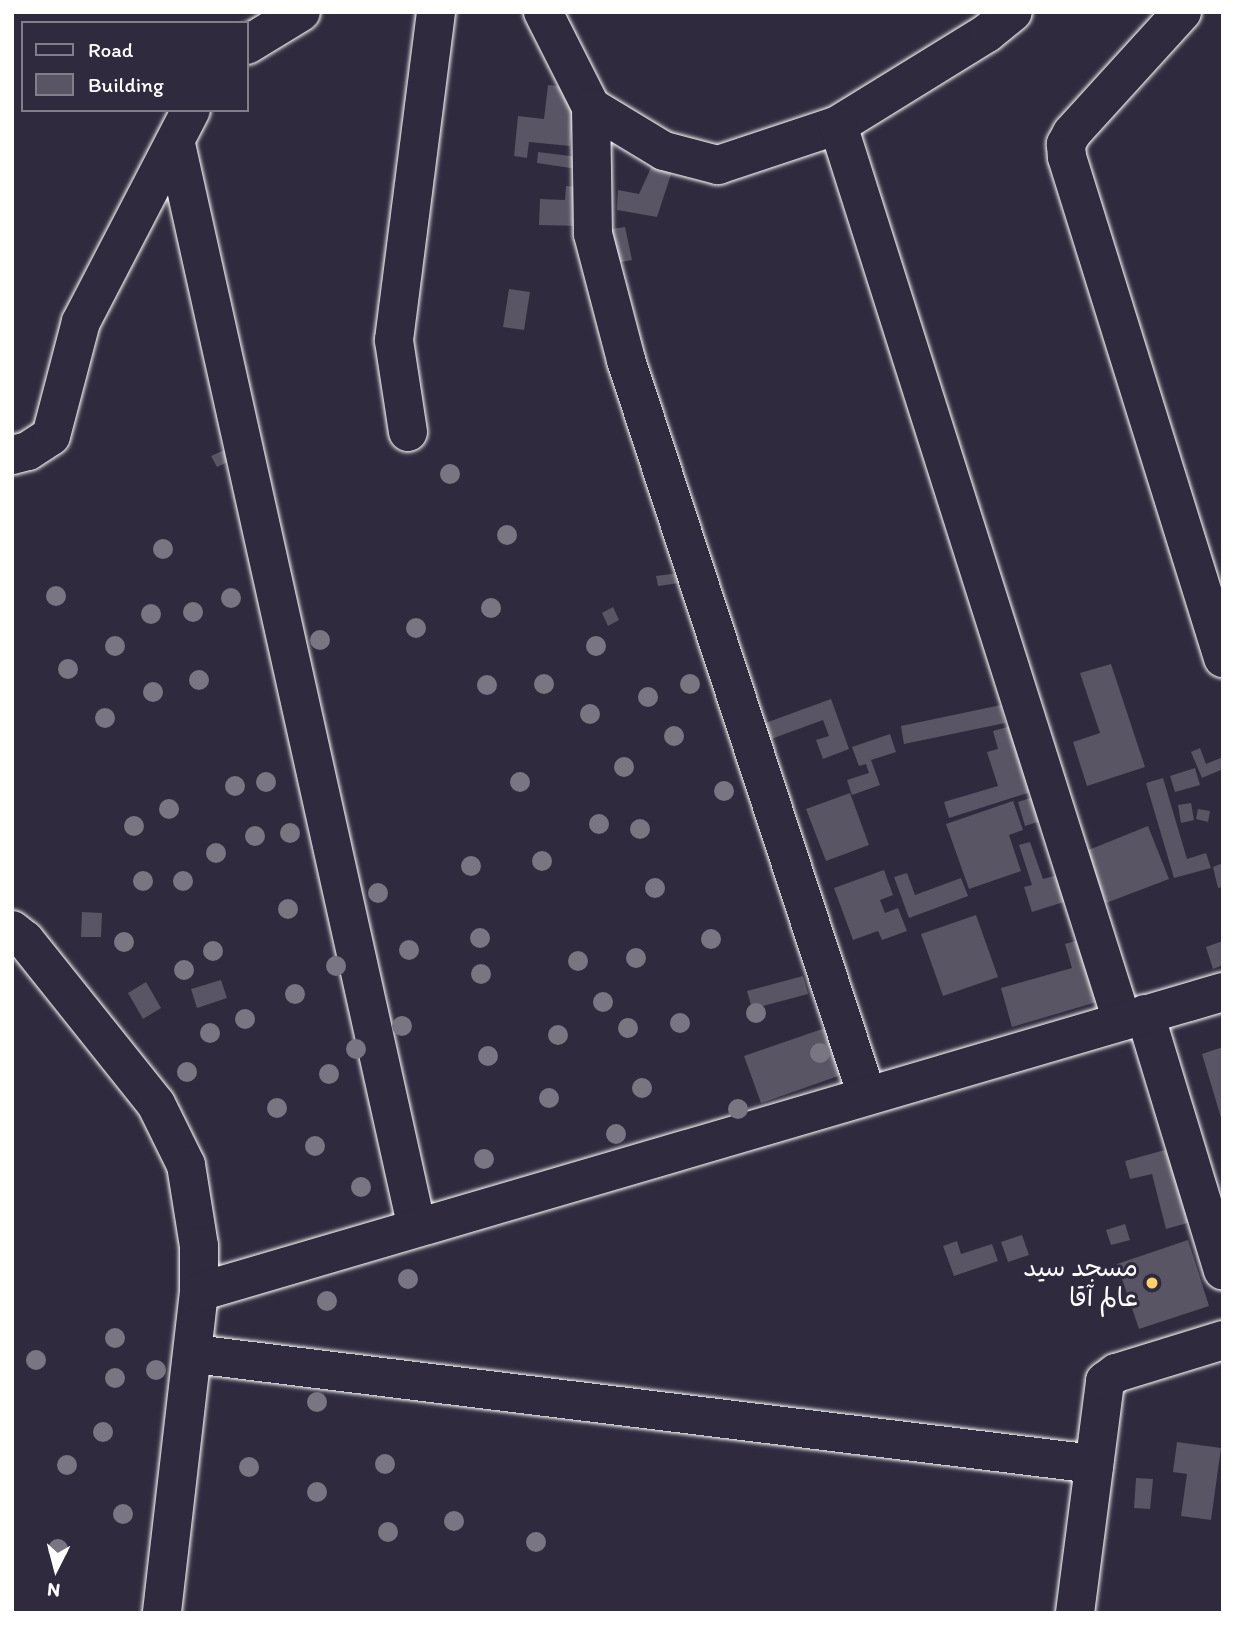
<!DOCTYPE html>
<meta charset="utf-8">
<style>
body{margin:0}
#map{position:relative;width:1235px;height:1625px;overflow:hidden;background:#2f2a3d;font-family:Itim,"Playpen Sans Arabic",sans-serif}
div>[style]{position:absolute}
.building>*{inset:0;background:#595564}
.roads{filter:drop-shadow(0 0 2px #fff) drop-shadow(0 0 2px #fff)}
.minor>*{height:38px;margin:-19px;padding:0 19px;transform-origin:19px;border-radius:19px;background:#2f2a3d}
.trees>*{width:20px;height:20px;margin:-10px;border-radius:50%;background:#797582}
.dots>*{width:19px;height:19px;translate:-50% -50%;box-sizing:border-box;border:4px solid #2f2a3d;border-radius:50%}
span{translate:-50% -50%;white-space:nowrap;text-align:center;line-height:1.15;-webkit-text-stroke:6px #2f2a3d;paint-order:stroke}
.poi-label{font-size:26px;color:#fff}
.right{translate:-100% -50%;text-align:right}
.frame{position:absolute;inset:0;border:14px solid #fff;pointer-events:none}
.legend{position:absolute;left:21px;top:21px;width:228px;height:91px;box-sizing:border-box;background:#2f2a3d;border:2px solid #827f8b;margin:0;padding:9px 12px;list-style:none;font-size:21px;color:#fff}
.legend li{display:flex;align-items:center;gap:14px;height:35px}
.legend b{width:35px;border:2px solid #827f8b}
.north{position:absolute;left:21px;top:1534px;width:70px;height:70px;-webkit-text-stroke:5px #2f2a3d;paint-order:stroke;rotate:186deg;font-size:19px;font-weight:700;line-height:28px;text-align:center;color:#fff}
.north::after{content:'';display:block;margin:auto;width:24px;height:32px;background:#fff;clip-path:polygon(50% 0,100% 100%,50% 72%,0 100%)}
</style>
<div id="map">
<div class="building">
<div style="clip-path:polygon(548px 85px,577px 88px,570px 146px,529px 142px,527px 158px,514px 156px,518px 116px,544px 119px)"></div>
<div style="clip-path:polygon(538px 152px,578px 157px,577px 169px,537px 163px)"></div>
<div style="clip-path:polygon(655px 159px,674px 165px,657px 217px,617px 210px,618px 190px,639px 194px)"></div>
<div style="clip-path:polygon(566px 186px,579px 187px,579px 226px,539px 225px,540px 199px,565px 200px)"></div>
<div style="clip-path:polygon(625px 227px,632px 260px,612px 264px,605px 230px)"></div>
<div style="clip-path:polygon(509px 289px,530px 292px,524px 330px,503px 327px)"></div>
<div style="clip-path:polygon(229px 448px,234px 459px,217px 467px,211px 456px)"></div>
<div style="clip-path:polygon(679px 573px,680px 583px,658px 586px,656px 576px)"></div>
<div style="clip-path:polygon(613px 607px,619px 620px,608px 626px,602px 613px)"></div>
<div style="clip-path:polygon(1111px 664px,1145px 767px,1087px 786px,1073px 742px,1100px 733px,1080px 673px)"></div>
<div style="clip-path:polygon(831px 699px,849px 749px,823px 759px,816px 740px,829px 736px,823px 720px,763px 742px,757px 726px)"></div>
<div style="clip-path:polygon(1001px 705px,1005px 723px,904px 744px,901px 726px)"></div>
<div style="clip-path:polygon(1014px 725px,1034px 791px,949px 818px,944px 802px,998px 786px,987px 752px,998px 749px,993px 731px)"></div>
<div style="clip-path:polygon(890px 734px,896px 752px,871px 760px,880px 785px,852px 795px,847px 780px,869px 773px,866px 764px,859px 766px,852px 747px)"></div>
<div style="clip-path:polygon(1200px 748px,1206px 764px,1223px 757px,1223px 769px,1202px 778px,1191px 752px)"></div>
<div style="clip-path:polygon(1195px 768px,1200px 785px,1175px 792px,1170px 776px)"></div>
<div style="clip-path:polygon(1163px 778px,1187px 859px,1206px 853px,1211px 868px,1174px 878px,1146px 783px)"></div>
<div style="clip-path:polygon(850px 793px,869px 845px,826px 861px,806px 809px)"></div>
<div style="clip-path:polygon(1036px 796px,1044px 820px,1025px 826px,1018px 802px)"></div>
<div style="clip-path:polygon(1013px 801px,1023px 830px,1009px 835px,1021px 871px,969px 889px,946px 824px)"></div>
<div style="clip-path:polygon(1191px 803px,1194px 820px,1181px 823px,1178px 805px)"></div>
<div style="clip-path:polygon(1198px 809px,1210px 811px,1208px 822px,1196px 819px)"></div>
<div style="clip-path:polygon(1148px 826px,1169px 879px,1106px 903px,1086px 851px)"></div>
<div style="clip-path:polygon(1030px 842px,1043px 879px,1058px 875px,1067px 901px,1032px 912px,1024px 887px,1032px 885px,1019px 845px)"></div>
<div style="clip-path:polygon(1223px 863px,1223px 887px,1218px 888px,1213px 867px)"></div>
<div style="clip-path:polygon(884px 870px,893px 895px,880px 900px,885px 913px,898px 908px,907px 931px,882px 940px,878px 931px,853px 940px,834px 888px)"></div>
<div style="clip-path:polygon(907px 873px,915px 895px,961px 878px,968px 896px,909px 918px,894px 877px)"></div>
<div style="clip-path:polygon(82px 912px,102px 913px,101px 937px,81px 937px)"></div>
<div style="clip-path:polygon(976px 915px,998px 977px,943px 996px,921px 934px)"></div>
<div style="clip-path:polygon(1082px 939px,1100px 1001px,1012px 1027px,1001px 988px,1072px 968px,1065px 944px)"></div>
<div style="clip-path:polygon(1223px 941px,1223px 965px,1213px 969px,1206px 947px)"></div>
<div style="clip-path:polygon(803px 976px,808px 994px,752px 1009px,747px 991px)"></div>
<div style="clip-path:polygon(221px 980px,227px 998px,197px 1008px,191px 989px)"></div>
<div style="clip-path:polygon(146px 982px,161px 1008px,143px 1019px,128px 993px)"></div>
<div style="clip-path:polygon(828px 1027px,844px 1074px,761px 1103px,744px 1056px)"></div>
<div style="clip-path:polygon(1223px 1047px,1223px 1120px,1222px 1121px,1202px 1054px)"></div>
<div style="clip-path:polygon(1172px 1148px,1191px 1222px,1166px 1229px,1152px 1174px,1130px 1179px,1125px 1161px)"></div>
<div style="clip-path:polygon(1125px 1224px,1130px 1240px,1111px 1245px,1106px 1230px)"></div>
<div style="clip-path:polygon(1022px 1235px,1029px 1255px,1008px 1262px,1001px 1242px)"></div>
<div style="clip-path:polygon(1188px 1240px,1209px 1306px,1139px 1329px,1117px 1264px)"></div>
<div style="clip-path:polygon(957px 1241px,961px 1254px,992px 1244px,998px 1261px,954px 1276px,943px 1246px)"></div>
<div style="clip-path:polygon(1177px 1442px,1221px 1448px,1211px 1520px,1181px 1516px,1187px 1474px,1173px 1472px)"></div>
<div style="clip-path:polygon(1136px 1478px,1153px 1479px,1150px 1509px,1134px 1508px)"></div>
</div>
<div class="roads">
<div class="minor">
<div style="left:543px;top:12px;width:106px;rotate:63.2deg"></div>
<div style="left:591px;top:107px;width:127px;rotate:89.1deg"></div>
<div style="left:593px;top:234px;width:130px;rotate:75.3deg"></div>
<div style="left:626px;top:360px;width:774px;rotate:71.87deg"></div>
<div style="left:1182px;top:12px;width:164px;rotate:132.3deg"></div>
<div style="left:1072px;top:133px;width:13px;rotate:119deg"></div>
<div style="left:1066px;top:144px;width:13px;rotate:86deg"></div>
<div style="left:1067px;top:157px;width:525px;rotate:72.7deg"></div>
<div style="left:247px;top:45px;width:63px;rotate:-31.4deg"></div>
<div style="left:591px;top:107px;width:85px;rotate:31.1deg"></div>
<div style="left:664px;top:151px;width:56px;rotate:14.5deg"></div>
<div style="left:718px;top:165px;width:126px;rotate:-18.4deg"></div>
<div style="left:838px;top:125px;width:175px;rotate:-31.7deg"></div>
<div style="left:987px;top:33px;width:33px;rotate:-39deg"></div>
<div style="left:838px;top:125px;width:940px;rotate:72.41deg"></div>
<div style="left:176px;top:144px;width:1110px;rotate:77.47deg"></div>
<div style="left:408px;top:432px;width:93px;rotate:-98.7deg"></div>
<div style="left:394px;top:340px;width:331px;rotate:-82.7deg"></div>
<div style="left:12px;top:455px;width:16px;rotate:-14deg"></div>
<div style="left:28px;top:451px;width:27px;rotate:-33deg"></div>
<div style="left:51px;top:436px;width:118px;rotate:-75.3deg"></div>
<div style="left:81px;top:322px;width:239px;rotate:-62.6deg"></div>
<div style="left:12px;top:930px;width:16px;rotate:38deg"></div>
<div style="left:25px;top:940px;width:210px;rotate:51.4deg"></div>
<div style="left:156px;top:1104px;width:68px;rotate:63.8deg"></div>
<div style="left:186px;top:1165px;width:82px;rotate:80.9deg"></div>
<div style="left:199px;top:1246px;width:46px;rotate:90deg"></div>
<div style="left:199px;top:1292px;width:323px;rotate:96.6deg"></div>
<div style="left:1145px;top:1014px;width:268px;rotate:73.1deg"></div>
<div style="left:199px;top:1292px;width:1067px;rotate:-16.33deg"></div>
<div style="left:194px;top:1354px;width:907px;rotate:6.97deg"></div>
<div style="left:1075px;top:1613px;width:234px;rotate:-82.6deg"></div>
<div style="left:1105px;top:1381px;width:14px;rotate:-36deg"></div>
<div style="left:1116px;top:1373px;width:112px;rotate:-17.1deg"></div>
</div>
</div>
<div class="trees">
<div style="left:450px;top:474px"></div>
<div style="left:507px;top:535px"></div>
<div style="left:163px;top:549px"></div>
<div style="left:56px;top:596px"></div>
<div style="left:231px;top:598px"></div>
<div style="left:491px;top:608px"></div>
<div style="left:193px;top:612px"></div>
<div style="left:151px;top:614px"></div>
<div style="left:416px;top:628px"></div>
<div style="left:320px;top:640px"></div>
<div style="left:115px;top:646px"></div>
<div style="left:596px;top:646px"></div>
<div style="left:68px;top:669px"></div>
<div style="left:199px;top:680px"></div>
<div style="left:544px;top:684px"></div>
<div style="left:690px;top:684px"></div>
<div style="left:487px;top:685px"></div>
<div style="left:153px;top:692px"></div>
<div style="left:648px;top:697px"></div>
<div style="left:590px;top:714px"></div>
<div style="left:105px;top:718px"></div>
<div style="left:674px;top:736px"></div>
<div style="left:624px;top:767px"></div>
<div style="left:266px;top:782px"></div>
<div style="left:520px;top:782px"></div>
<div style="left:235px;top:786px"></div>
<div style="left:724px;top:791px"></div>
<div style="left:169px;top:809px"></div>
<div style="left:599px;top:824px"></div>
<div style="left:134px;top:826px"></div>
<div style="left:640px;top:829px"></div>
<div style="left:290px;top:833px"></div>
<div style="left:255px;top:836px"></div>
<div style="left:216px;top:853px"></div>
<div style="left:542px;top:861px"></div>
<div style="left:471px;top:866px"></div>
<div style="left:143px;top:881px"></div>
<div style="left:183px;top:881px"></div>
<div style="left:655px;top:888px"></div>
<div style="left:378px;top:893px"></div>
<div style="left:288px;top:909px"></div>
<div style="left:480px;top:938px"></div>
<div style="left:711px;top:939px"></div>
<div style="left:124px;top:942px"></div>
<div style="left:409px;top:950px"></div>
<div style="left:213px;top:951px"></div>
<div style="left:636px;top:958px"></div>
<div style="left:578px;top:961px"></div>
<div style="left:336px;top:966px"></div>
<div style="left:184px;top:970px"></div>
<div style="left:481px;top:974px"></div>
<div style="left:295px;top:994px"></div>
<div style="left:603px;top:1002px"></div>
<div style="left:756px;top:1013px"></div>
<div style="left:245px;top:1019px"></div>
<div style="left:680px;top:1023px"></div>
<div style="left:402px;top:1026px"></div>
<div style="left:628px;top:1028px"></div>
<div style="left:210px;top:1033px"></div>
<div style="left:558px;top:1035px"></div>
<div style="left:356px;top:1049px"></div>
<div style="left:820px;top:1053px"></div>
<div style="left:488px;top:1056px"></div>
<div style="left:187px;top:1072px"></div>
<div style="left:329px;top:1074px"></div>
<div style="left:642px;top:1088px"></div>
<div style="left:549px;top:1098px"></div>
<div style="left:277px;top:1108px"></div>
<div style="left:738px;top:1109px"></div>
<div style="left:616px;top:1134px"></div>
<div style="left:315px;top:1146px"></div>
<div style="left:484px;top:1159px"></div>
<div style="left:361px;top:1187px"></div>
<div style="left:408px;top:1279px"></div>
<div style="left:327px;top:1301px"></div>
<div style="left:115px;top:1338px"></div>
<div style="left:36px;top:1360px"></div>
<div style="left:156px;top:1370px"></div>
<div style="left:115px;top:1378px"></div>
<div style="left:317px;top:1402px"></div>
<div style="left:103px;top:1432px"></div>
<div style="left:385px;top:1464px"></div>
<div style="left:67px;top:1465px"></div>
<div style="left:249px;top:1467px"></div>
<div style="left:317px;top:1492px"></div>
<div style="left:123px;top:1514px"></div>
<div style="left:454px;top:1521px"></div>
<div style="left:388px;top:1532px"></div>
<div style="left:536px;top:1542px"></div>
<div style="left:58px;top:1549px"></div>
</div>
<div class="dots">
<div style="left:1152px;top:1283px;background:#ffd166"></div>
</div>
<div class="poi-label">
<span class="right" style="left:1138px;top:1283px">مسجد سید<br>عالم آقا</span>
</div>
<div class="frame"></div>
<ul class="legend">
<li><b style="height:9px;background:#2f2a3d"></b>Road</li>
<li><b style="height:19px;background:#595564"></b>Building</li>
</ul>
<div class="north">N</div>
</div>
